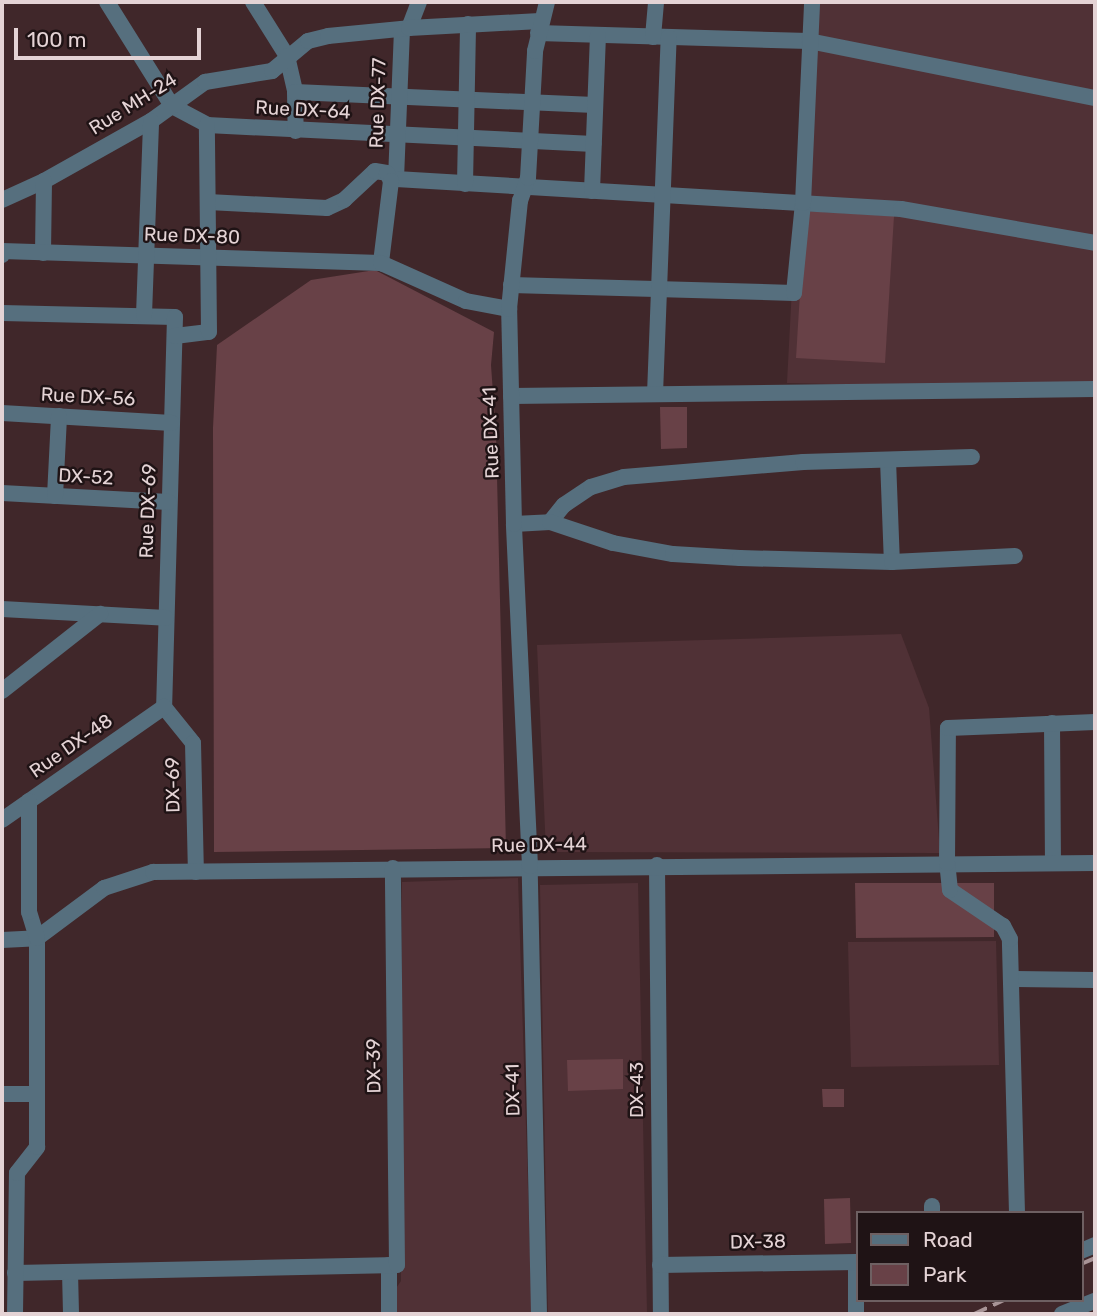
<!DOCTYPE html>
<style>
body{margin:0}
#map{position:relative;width:1097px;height:1316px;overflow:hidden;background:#40272a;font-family:Rubik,sans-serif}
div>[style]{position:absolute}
.built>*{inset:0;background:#503136}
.green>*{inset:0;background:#684147}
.minor>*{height:16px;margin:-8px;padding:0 8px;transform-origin:8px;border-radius:8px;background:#566f7e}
.rail>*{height:3.5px;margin-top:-1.75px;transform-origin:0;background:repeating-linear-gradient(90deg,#a89497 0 14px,transparent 0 21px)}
span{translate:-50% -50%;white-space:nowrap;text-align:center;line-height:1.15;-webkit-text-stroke:5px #1f1315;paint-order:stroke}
.street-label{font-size:19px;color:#e4d3d5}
.frame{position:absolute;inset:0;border:4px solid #e4d3d5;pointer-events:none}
.legend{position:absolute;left:856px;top:1211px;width:228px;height:91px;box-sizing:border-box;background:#1f1315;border:2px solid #6e6062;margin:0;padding:9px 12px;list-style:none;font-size:21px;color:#e4d3d5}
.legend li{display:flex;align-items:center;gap:14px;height:35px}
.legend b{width:35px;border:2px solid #6e6062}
.scale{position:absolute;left:14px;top:28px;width:187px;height:32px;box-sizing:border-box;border:4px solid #e4d3d5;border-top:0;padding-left:9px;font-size:21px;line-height:24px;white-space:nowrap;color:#e4d3d5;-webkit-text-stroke:5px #1f1315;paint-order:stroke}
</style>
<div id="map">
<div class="built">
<div style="clip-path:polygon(807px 2px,1095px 2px,1095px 390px,787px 383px)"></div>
<div style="clip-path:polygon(901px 634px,929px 708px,940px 853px,546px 852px,537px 645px)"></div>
<div style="clip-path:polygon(518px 878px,532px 1314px,392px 1314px,392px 1294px,401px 1281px,402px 882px)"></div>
<div style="clip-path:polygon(638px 883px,647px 1314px,548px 1314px,540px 885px)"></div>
<div style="clip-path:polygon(996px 941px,999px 1065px,851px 1067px,848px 942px)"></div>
</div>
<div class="green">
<div style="clip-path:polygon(805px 211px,894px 216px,885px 363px,796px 358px)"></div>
<div style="clip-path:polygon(375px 270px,494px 332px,491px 365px,496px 435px,506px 848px,214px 852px,213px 428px,217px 345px,311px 280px)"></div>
<div style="clip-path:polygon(687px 407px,687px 448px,661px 449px,660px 407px)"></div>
<div style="clip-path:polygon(855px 883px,994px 883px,994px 937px,856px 938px)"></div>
<div style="clip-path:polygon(623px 1059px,623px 1089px,568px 1091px,567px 1060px)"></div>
<div style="clip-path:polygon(822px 1089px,844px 1089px,844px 1107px,823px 1107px)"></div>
<div style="clip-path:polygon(850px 1198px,851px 1243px,825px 1244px,824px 1199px)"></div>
</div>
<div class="minor">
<div style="left:107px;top:2px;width:123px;rotate:58deg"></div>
<div style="left:172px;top:106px;width:40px;rotate:28deg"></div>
<div style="left:207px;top:125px;width:387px;rotate:2.8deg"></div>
<div style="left:253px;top:2px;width:64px;rotate:57.8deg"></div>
<div style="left:287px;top:56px;width:37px;rotate:77deg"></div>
<div style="left:295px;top:92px;width:39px;rotate:89deg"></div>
<div style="left:409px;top:28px;width:28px;rotate:-69deg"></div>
<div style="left:538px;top:33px;width:271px;rotate:1.7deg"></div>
<div style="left:809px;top:41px;width:292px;rotate:11.3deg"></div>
<div style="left:653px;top:37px;width:35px;rotate:-85deg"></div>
<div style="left:295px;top:92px;width:300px;rotate:2.5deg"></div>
<div style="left:396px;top:179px;width:150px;rotate:-87.7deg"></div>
<div style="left:391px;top:181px;width:5px;rotate:-22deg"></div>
<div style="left:396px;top:179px;width:506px;rotate:3.4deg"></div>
<div style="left:901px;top:209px;width:197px;rotate:9.9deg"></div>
<div style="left:465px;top:184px;width:160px;rotate:-88.9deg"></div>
<div style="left:592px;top:191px;width:156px;rotate:-87.8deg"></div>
<div style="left:2px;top:200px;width:46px;rotate:-24.3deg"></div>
<div style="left:44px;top:181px;width:123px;rotate:-29.3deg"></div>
<div style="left:151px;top:121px;width:67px;rotate:-35.8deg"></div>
<div style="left:205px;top:82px;width:68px;rotate:-9.3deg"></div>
<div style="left:272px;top:71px;width:47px;rotate:-39.8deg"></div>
<div style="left:308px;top:41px;width:21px;rotate:-14deg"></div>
<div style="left:328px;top:36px;width:81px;rotate:-5.6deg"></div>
<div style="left:409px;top:28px;width:131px;rotate:-3.1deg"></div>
<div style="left:208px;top:202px;width:119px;rotate:2.9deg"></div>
<div style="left:327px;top:208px;width:19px;rotate:-25deg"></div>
<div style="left:344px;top:200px;width:42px;rotate:-43.1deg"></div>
<div style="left:375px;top:171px;width:12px;rotate:9deg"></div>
<div style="left:387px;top:173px;width:9px;rotate:63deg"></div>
<div style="left:391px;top:181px;width:83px;rotate:97deg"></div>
<div style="left:43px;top:253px;width:72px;rotate:-89.2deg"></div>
<div style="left:2px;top:255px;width:4px;rotate:-90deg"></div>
<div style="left:2px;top:251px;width:379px;rotate:1.8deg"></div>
<div style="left:381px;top:263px;width:93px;rotate:24.1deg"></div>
<div style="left:466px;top:301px;width:44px;rotate:10.5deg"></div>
<div style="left:511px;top:285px;width:283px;rotate:1.6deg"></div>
<div style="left:794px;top:293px;width:90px;rotate:-84.3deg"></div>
<div style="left:803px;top:203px;width:201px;rotate:-87.4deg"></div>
<div style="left:2px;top:313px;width:173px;rotate:1.3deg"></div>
<div style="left:175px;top:317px;width:390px;rotate:91.6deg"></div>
<div style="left:144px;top:315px;width:194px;rotate:-87.9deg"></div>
<div style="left:175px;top:336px;width:34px;rotate:-7deg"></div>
<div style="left:209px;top:332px;width:207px;rotate:-90.6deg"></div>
<div style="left:655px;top:394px;width:357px;rotate:-87.8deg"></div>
<div style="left:511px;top:396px;width:584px;rotate:-0.69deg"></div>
<div style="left:2px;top:413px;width:170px;rotate:3.4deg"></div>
<div style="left:888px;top:460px;width:102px;rotate:87.8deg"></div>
<div style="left:2px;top:493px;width:167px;rotate:3.1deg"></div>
<div style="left:55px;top:496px;width:80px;rotate:-87.1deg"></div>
<div style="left:550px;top:522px;width:22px;rotate:-51deg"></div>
<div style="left:564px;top:505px;width:32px;rotate:-34deg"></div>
<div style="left:591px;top:487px;width:34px;rotate:-17deg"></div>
<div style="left:624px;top:477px;width:180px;rotate:-4.8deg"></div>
<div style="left:803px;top:462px;width:169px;rotate:-1.7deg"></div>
<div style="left:514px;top:524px;width:36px;rotate:-3deg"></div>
<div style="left:550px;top:522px;width:66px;rotate:18.4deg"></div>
<div style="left:613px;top:543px;width:61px;rotate:10.4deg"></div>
<div style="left:673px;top:554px;width:67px;rotate:3.4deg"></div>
<div style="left:740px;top:558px;width:152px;rotate:1.5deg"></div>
<div style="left:892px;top:562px;width:123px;rotate:-2.8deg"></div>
<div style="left:2px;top:609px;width:164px;rotate:3.1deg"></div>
<div style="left:2px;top:691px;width:125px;rotate:-38.2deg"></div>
<div style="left:164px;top:707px;width:46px;rotate:51.1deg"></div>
<div style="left:193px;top:743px;width:129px;rotate:88.7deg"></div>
<div style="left:1052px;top:723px;width:140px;rotate:89.6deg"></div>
<div style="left:2px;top:820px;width:198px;rotate:-34.9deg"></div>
<div style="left:657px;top:865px;width:449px;rotate:89.5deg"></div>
<div style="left:2px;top:940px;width:35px;rotate:-3deg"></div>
<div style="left:37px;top:938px;width:84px;rotate:-36.7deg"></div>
<div style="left:104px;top:888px;width:52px;rotate:-18.1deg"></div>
<div style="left:153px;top:872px;width:942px;rotate:-0.55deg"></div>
<div style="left:1012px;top:979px;width:83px;rotate:0.7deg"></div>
<div style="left:2px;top:1094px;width:35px"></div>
<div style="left:932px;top:1206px;width:7px;rotate:90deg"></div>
<div style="left:1017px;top:1213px;width:274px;rotate:-91.5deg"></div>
<div style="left:1010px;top:939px;width:15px;rotate:-118deg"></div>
<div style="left:1003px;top:926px;width:64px;rotate:-145.8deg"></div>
<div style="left:950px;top:890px;width:27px;rotate:-96deg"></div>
<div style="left:947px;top:863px;width:135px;rotate:-89.6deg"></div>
<div style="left:948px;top:728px;width:147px;rotate:-2.3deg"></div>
<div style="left:1081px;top:1251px;width:15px;rotate:-23deg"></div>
<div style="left:856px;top:1262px;width:52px;rotate:90deg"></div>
<div style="left:389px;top:1265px;width:49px;rotate:90deg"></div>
<div style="left:660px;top:1265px;width:197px;rotate:-0.9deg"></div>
<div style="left:70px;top:1272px;width:42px;rotate:88.6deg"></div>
<div style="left:15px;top:1273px;width:382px;rotate:-1.2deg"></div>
<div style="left:397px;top:1265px;width:397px;rotate:-90.6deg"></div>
<div style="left:15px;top:1314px;width:141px;rotate:-89.2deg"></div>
<div style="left:17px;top:1173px;width:33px;rotate:-52deg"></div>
<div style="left:37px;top:1147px;width:209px;rotate:-90deg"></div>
<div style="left:37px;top:938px;width:27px;rotate:-107deg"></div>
<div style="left:29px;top:912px;width:111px;rotate:-90deg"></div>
<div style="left:539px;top:1314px;width:448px;rotate:-91.2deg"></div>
<div style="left:530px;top:866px;width:342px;rotate:-92.7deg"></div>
<div style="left:514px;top:524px;width:215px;rotate:-91.3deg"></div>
<div style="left:509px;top:309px;width:109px;rotate:-84.2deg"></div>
<div style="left:520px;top:201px;width:24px;rotate:-71deg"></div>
<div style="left:528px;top:178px;width:127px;rotate:-86.8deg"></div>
<div style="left:535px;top:51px;width:50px;rotate:-76.2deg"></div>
<div style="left:1062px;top:1314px;width:35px;rotate:-22deg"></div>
</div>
<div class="rail">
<div style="left:1081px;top:1264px;width:15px;rotate:-23deg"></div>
<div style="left:974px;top:1314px;width:33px;rotate:-25deg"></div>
</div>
<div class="street-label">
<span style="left:378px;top:103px;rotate:-88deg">Rue DX-77</span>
<span style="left:133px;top:104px;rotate:-32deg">Rue MH-24</span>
<span style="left:303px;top:110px;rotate:3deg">Rue DX-64</span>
<span style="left:192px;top:236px;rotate:2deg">Rue DX-80</span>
<span style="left:88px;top:397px;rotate:3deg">Rue DX-56</span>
<span style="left:491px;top:433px;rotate:-92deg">Rue DX-41</span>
<span style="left:86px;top:477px;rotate:3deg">DX-52</span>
<span style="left:148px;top:511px;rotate:-88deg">Rue DX-69</span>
<span style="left:71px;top:746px;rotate:-35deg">Rue DX-48</span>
<span style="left:173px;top:785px;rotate:-91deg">DX-69</span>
<span style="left:539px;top:845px;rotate:-1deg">Rue DX-44</span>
<span style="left:374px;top:1066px;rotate:-91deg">DX-39</span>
<span style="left:513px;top:1090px;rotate:-91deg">DX-41</span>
<span style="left:637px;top:1090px;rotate:-90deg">DX-43</span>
<span style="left:758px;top:1242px;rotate:-1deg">DX-38</span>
</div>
<div class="frame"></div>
<ul class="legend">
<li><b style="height:9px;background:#566f7e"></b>Road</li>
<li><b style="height:19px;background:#684147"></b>Park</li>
</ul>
<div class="scale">100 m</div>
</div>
